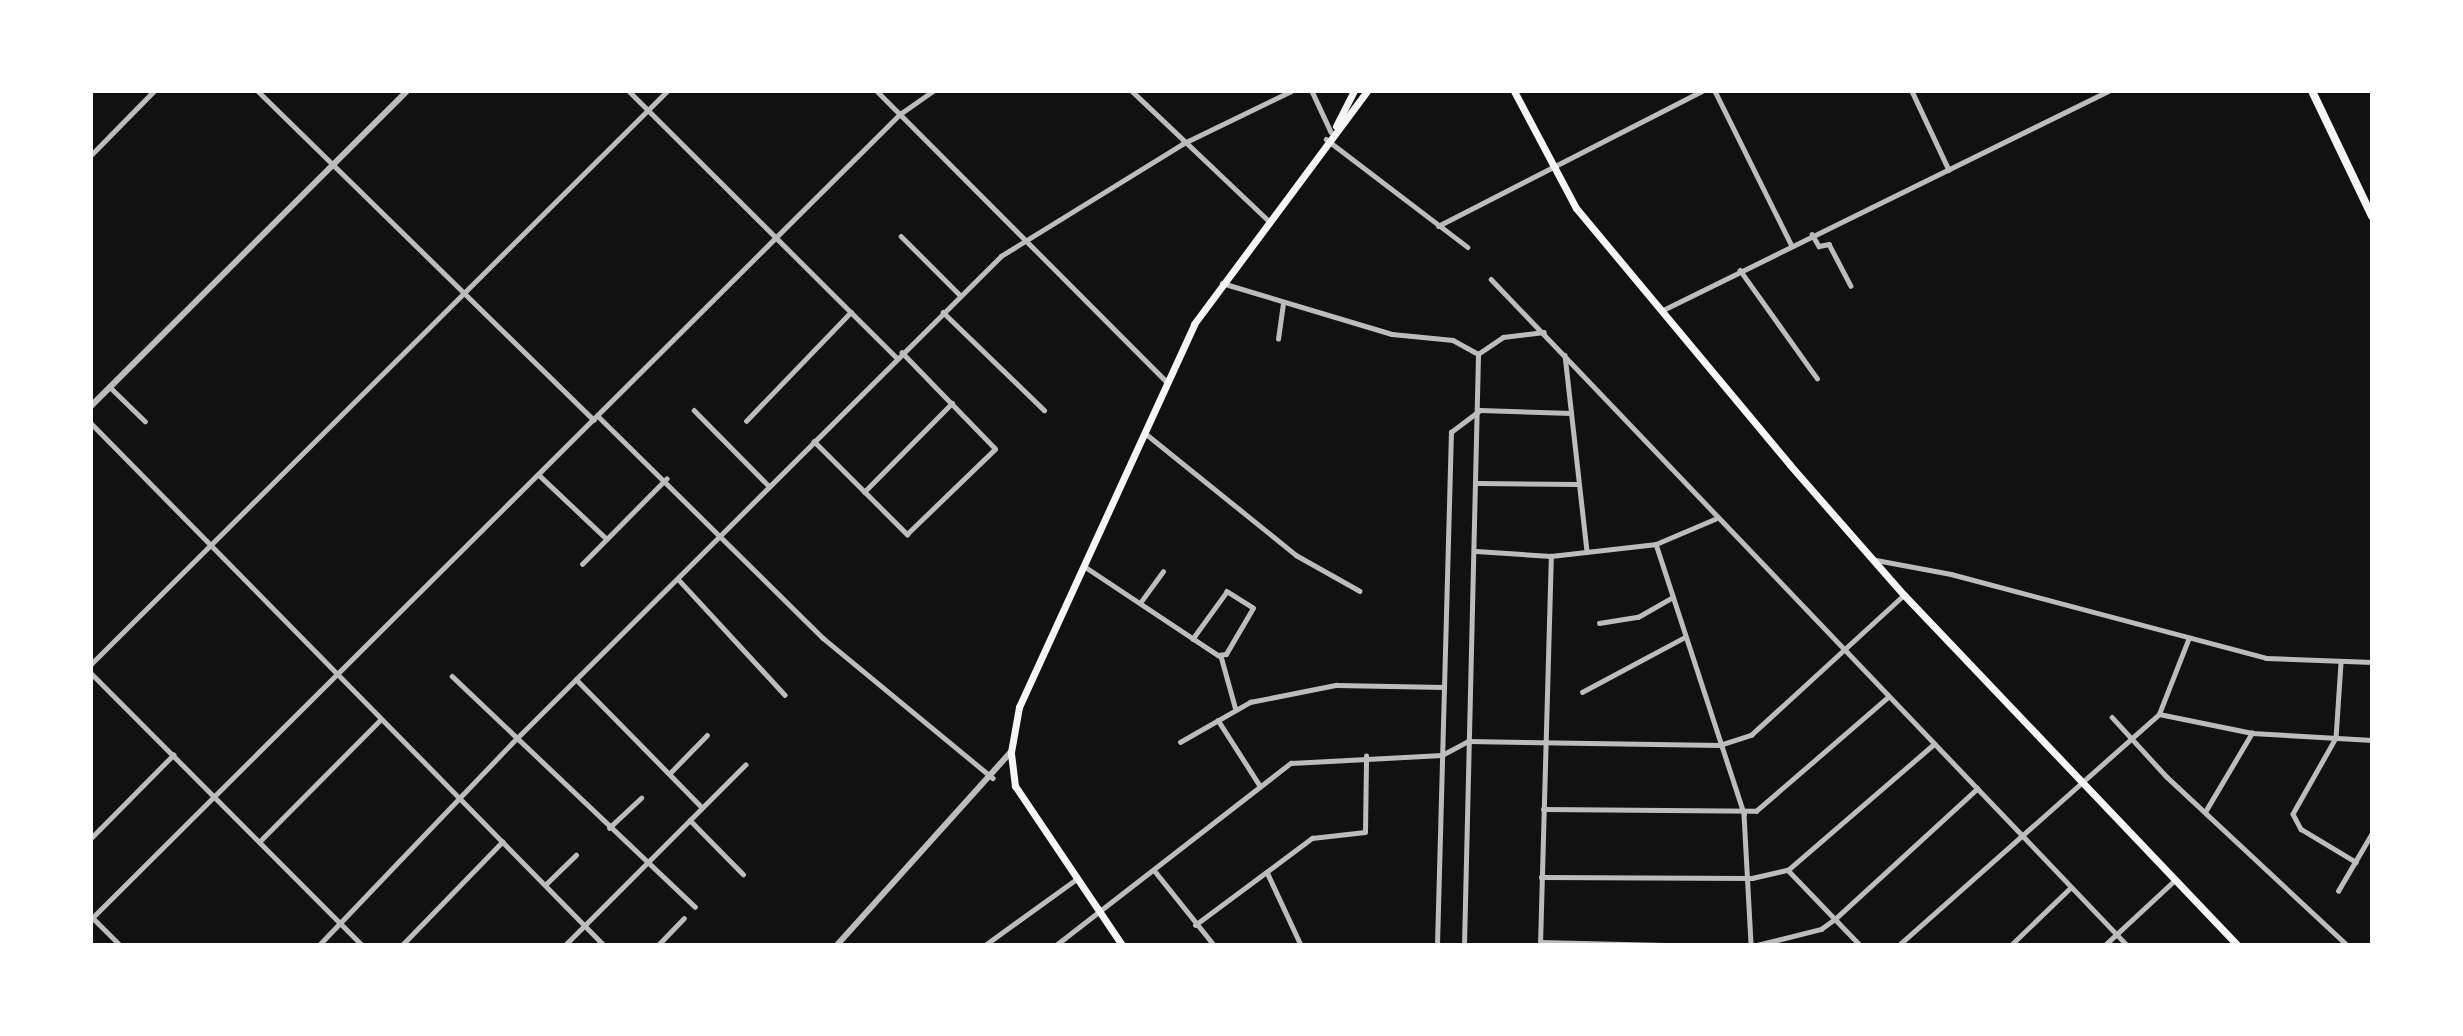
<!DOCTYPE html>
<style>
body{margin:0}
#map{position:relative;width:2463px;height:1036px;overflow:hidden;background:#111;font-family:"PT Sans Narrow",sans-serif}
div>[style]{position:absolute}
.minor>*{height:4.5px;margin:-2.25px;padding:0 2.25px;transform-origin:2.25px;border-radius:2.25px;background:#bcbcbc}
.tertiary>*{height:6px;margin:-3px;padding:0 3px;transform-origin:3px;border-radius:3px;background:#bcbcbc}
.secondary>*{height:7px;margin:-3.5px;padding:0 3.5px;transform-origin:3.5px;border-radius:3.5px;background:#f5f5f5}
.primary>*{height:8px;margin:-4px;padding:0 4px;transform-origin:4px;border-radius:4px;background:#f5f5f5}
span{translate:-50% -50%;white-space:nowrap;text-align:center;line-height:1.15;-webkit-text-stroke:7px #fff;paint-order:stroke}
.frame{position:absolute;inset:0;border:93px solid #fff;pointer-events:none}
</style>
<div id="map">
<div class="minor">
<div style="left:258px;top:91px;width:470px;rotate:44.4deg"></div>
<div style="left:629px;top:91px;width:378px;rotate:44.9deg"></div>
<div style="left:877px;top:91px;width:412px;rotate:45.1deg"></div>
<div style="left:1132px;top:91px;width:187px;rotate:43.5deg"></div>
<div style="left:1312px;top:91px;width:45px;rotate:65.1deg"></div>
<div style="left:1715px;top:91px;width:171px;rotate:63.6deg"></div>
<div style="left:1912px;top:91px;width:87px;rotate:64.9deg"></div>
<div style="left:1326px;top:139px;width:178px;rotate:37.3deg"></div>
<div style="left:91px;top:155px;width:90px;rotate:-45.5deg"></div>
<div style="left:1438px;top:226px;width:297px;rotate:-27.1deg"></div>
<div style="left:1812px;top:234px;width:14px;rotate:60deg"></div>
<div style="left:1819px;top:246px;width:10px;rotate:-11deg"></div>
<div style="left:1829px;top:244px;width:47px;rotate:62.4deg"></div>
<div style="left:901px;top:236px;width:83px;rotate:45deg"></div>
<div style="left:1740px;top:270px;width:133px;rotate:54.5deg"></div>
<div style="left:1491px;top:279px;width:921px;rotate:46.32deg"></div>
<div style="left:1222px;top:283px;width:177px;rotate:16.7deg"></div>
<div style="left:1392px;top:334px;width:61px;rotate:5.6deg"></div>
<div style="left:1453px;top:340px;width:29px;rotate:29deg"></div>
<div style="left:1661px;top:311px;width:498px;rotate:-26.2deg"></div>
<div style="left:943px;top:312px;width:141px;rotate:44.1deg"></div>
<div style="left:1278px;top:339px;width:34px;rotate:-82deg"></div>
<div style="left:1478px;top:354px;width:30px;rotate:-34deg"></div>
<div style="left:1503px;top:337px;width:41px;rotate:-7deg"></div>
<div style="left:1565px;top:355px;width:198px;rotate:83.6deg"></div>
<div style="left:110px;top:387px;width:49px;rotate:44.2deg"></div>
<div style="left:694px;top:410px;width:107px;rotate:45.4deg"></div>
<div style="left:598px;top:416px;width:316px;rotate:44.6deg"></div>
<div style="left:823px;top:638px;width:220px;rotate:39.5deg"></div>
<div style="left:746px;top:421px;width:151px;rotate:-46.1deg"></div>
<div style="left:91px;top:423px;width:732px;rotate:45.5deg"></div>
<div style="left:1145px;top:433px;width:194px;rotate:38.9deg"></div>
<div style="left:1296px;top:555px;width:73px;rotate:29.4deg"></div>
<div style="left:814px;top:441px;width:132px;rotate:45deg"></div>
<div style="left:907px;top:534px;width:122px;rotate:-44deg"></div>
<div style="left:995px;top:449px;width:134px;rotate:-134.1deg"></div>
<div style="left:539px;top:475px;width:93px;rotate:43.3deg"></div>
<div style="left:1478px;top:483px;width:100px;rotate:0.6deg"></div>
<div style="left:864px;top:492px;width:125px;rotate:-45.3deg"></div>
<div style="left:1656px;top:544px;width:284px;rotate:71.9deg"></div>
<div style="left:1744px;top:814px;width:131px;rotate:86.9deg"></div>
<div style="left:1476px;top:551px;width:75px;rotate:3.8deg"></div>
<div style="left:1551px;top:556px;width:106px;rotate:-6.5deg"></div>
<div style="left:1656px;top:544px;width:64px;rotate:-23deg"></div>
<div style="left:1876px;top:560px;width:76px;rotate:10.6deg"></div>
<div style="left:1951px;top:574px;width:326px;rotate:14.9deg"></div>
<div style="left:2266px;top:658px;width:106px;rotate:2.2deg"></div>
<div style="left:582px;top:564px;width:120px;rotate:-45.3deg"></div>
<div style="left:1084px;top:566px;width:161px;rotate:33.6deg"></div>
<div style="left:1218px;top:655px;width:8px;rotate:-7deg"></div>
<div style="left:1226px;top:654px;width:53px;rotate:-59.6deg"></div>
<div style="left:1253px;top:608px;width:31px;rotate:-148deg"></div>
<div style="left:1227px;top:592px;width:58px;rotate:125.9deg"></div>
<div style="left:679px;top:580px;width:156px;rotate:47.3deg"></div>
<div style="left:1140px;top:603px;width:39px;rotate:-54deg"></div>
<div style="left:1599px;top:623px;width:39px;rotate:-9deg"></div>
<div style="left:1638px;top:617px;width:40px;rotate:-29.7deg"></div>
<div style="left:1221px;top:656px;width:56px;rotate:74.5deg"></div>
<div style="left:2341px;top:663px;width:75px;rotate:93.8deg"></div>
<div style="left:2336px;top:738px;width:87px;rotate:119.5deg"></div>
<div style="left:2293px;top:814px;width:17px;rotate:62deg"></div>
<div style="left:2301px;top:829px;width:64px;rotate:31deg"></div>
<div style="left:91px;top:664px;width:812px;rotate:-44.85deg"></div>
<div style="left:91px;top:673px;width:384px;rotate:45.1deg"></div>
<div style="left:452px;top:676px;width:335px;rotate:43.5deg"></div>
<div style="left:576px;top:679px;width:180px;rotate:45.5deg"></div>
<div style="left:1582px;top:692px;width:117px;rotate:-28.1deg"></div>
<div style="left:2159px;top:714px;width:95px;rotate:11.5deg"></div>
<div style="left:2252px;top:733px;width:120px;rotate:3.3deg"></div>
<div style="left:2112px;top:717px;width:81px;rotate:47.5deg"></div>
<div style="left:2167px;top:777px;width:246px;rotate:43deg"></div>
<div style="left:1218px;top:720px;width:76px;rotate:57.4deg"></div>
<div style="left:1180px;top:742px;width:81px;rotate:-29.7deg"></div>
<div style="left:1250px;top:702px;width:88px;rotate:-11.2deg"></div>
<div style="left:1336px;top:685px;width:108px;rotate:1.1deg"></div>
<div style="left:669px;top:774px;width:54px;rotate:-45.7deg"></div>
<div style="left:1543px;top:809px;width:213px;rotate:0.5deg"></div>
<div style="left:1756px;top:811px;width:174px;rotate:-40.8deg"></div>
<div style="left:2205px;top:812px;width:92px;rotate:-59.3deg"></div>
<div style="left:690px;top:820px;width:76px;rotate:45.5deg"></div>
<div style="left:609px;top:828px;width:44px;rotate:-43.2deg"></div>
<div style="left:91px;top:838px;width:117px;rotate:-45.3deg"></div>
<div style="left:259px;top:842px;width:172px;rotate:-45.2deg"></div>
<div style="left:1154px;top:870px;width:96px;rotate:51.3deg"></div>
<div style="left:1788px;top:870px;width:104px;rotate:46.2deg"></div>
<div style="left:1267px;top:872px;width:81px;rotate:65deg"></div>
<div style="left:1541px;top:877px;width:211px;rotate:0.3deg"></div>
<div style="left:1752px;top:878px;width:37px;rotate:-13deg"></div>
<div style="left:1788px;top:870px;width:193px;rotate:-40.8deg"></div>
<div style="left:545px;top:885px;width:43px;rotate:-44.1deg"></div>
<div style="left:2338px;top:891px;width:67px;rotate:-59.6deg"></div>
<div style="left:91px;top:916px;width:41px;rotate:45deg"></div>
<div style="left:91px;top:919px;width:1141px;rotate:-44.86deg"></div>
<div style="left:900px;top:114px;width:40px;rotate:-34.9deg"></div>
<div style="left:1195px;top:925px;width:146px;rotate:-36.6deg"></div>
<div style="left:1312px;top:838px;width:53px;rotate:-6.5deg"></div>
<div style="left:1365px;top:832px;width:76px;rotate:-89.2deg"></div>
<div style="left:1540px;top:942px;width:126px;rotate:1.4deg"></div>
<div style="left:319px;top:945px;width:285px;rotate:-46.3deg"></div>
<div style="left:516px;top:739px;width:684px;rotate:-44.88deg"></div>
<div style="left:1001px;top:256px;width:213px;rotate:-31.7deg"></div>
<div style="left:1182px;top:144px;width:121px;rotate:-25.9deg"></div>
<div style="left:402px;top:945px;width:144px;rotate:-45.8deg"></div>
<div style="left:565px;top:945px;width:255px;rotate:-45deg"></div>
<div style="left:658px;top:945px;width:37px;rotate:-46deg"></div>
<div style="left:985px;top:945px;width:111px;rotate:-35.8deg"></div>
<div style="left:1056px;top:945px;width:297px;rotate:-37.8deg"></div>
<div style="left:1291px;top:763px;width:151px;rotate:-3deg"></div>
<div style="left:1442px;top:755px;width:30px;rotate:-28deg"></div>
<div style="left:1468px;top:741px;width:252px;rotate:0.9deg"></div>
<div style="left:1720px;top:745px;width:33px;rotate:-18deg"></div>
<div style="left:1751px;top:735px;width:207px;rotate:-42.5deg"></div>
<div style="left:1437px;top:945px;width:513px;rotate:-88.44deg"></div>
<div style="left:1451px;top:432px;width:36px;rotate:-37deg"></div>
<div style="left:1480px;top:410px;width:91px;rotate:1.9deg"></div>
<div style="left:1464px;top:945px;width:591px;rotate:-88.64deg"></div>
<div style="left:1540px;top:945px;width:389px;rotate:-88.4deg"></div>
<div style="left:1757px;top:945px;width:66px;rotate:-14deg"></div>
<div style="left:1821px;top:929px;width:17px;rotate:-36deg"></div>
<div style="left:1835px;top:919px;width:193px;rotate:-42.5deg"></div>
<div style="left:1899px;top:945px;width:348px;rotate:-41.6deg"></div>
<div style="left:2159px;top:714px;width:79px;rotate:-68.6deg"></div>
<div style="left:2011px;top:945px;width:83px;rotate:-44deg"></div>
<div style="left:2105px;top:945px;width:96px;rotate:-42.9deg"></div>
</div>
<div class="tertiary">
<div style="left:91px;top:406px;width:446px;rotate:-44.9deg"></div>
<div style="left:837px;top:945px;width:260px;rotate:-48deg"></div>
</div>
<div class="secondary">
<div style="left:1514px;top:91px;width:132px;rotate:62.1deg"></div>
<div style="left:1576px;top:208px;width:334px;rotate:50.2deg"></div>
<div style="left:1790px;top:465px;width:173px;rotate:48.8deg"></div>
<div style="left:1904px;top:595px;width:483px;rotate:46.4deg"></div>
<div style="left:1336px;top:126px;width:39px;rotate:-63deg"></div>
<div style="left:1122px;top:945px;width:192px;rotate:-123.9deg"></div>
<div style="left:1015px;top:786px;width:34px;rotate:-97deg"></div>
<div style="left:1011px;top:752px;width:46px;rotate:-79.9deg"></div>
<div style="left:1019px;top:707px;width:421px;rotate:-65.4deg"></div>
<div style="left:1194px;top:324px;width:290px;rotate:-53.4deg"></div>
</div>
<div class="primary">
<div style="left:2312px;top:91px;width:139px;rotate:64.4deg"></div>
</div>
<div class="frame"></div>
</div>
